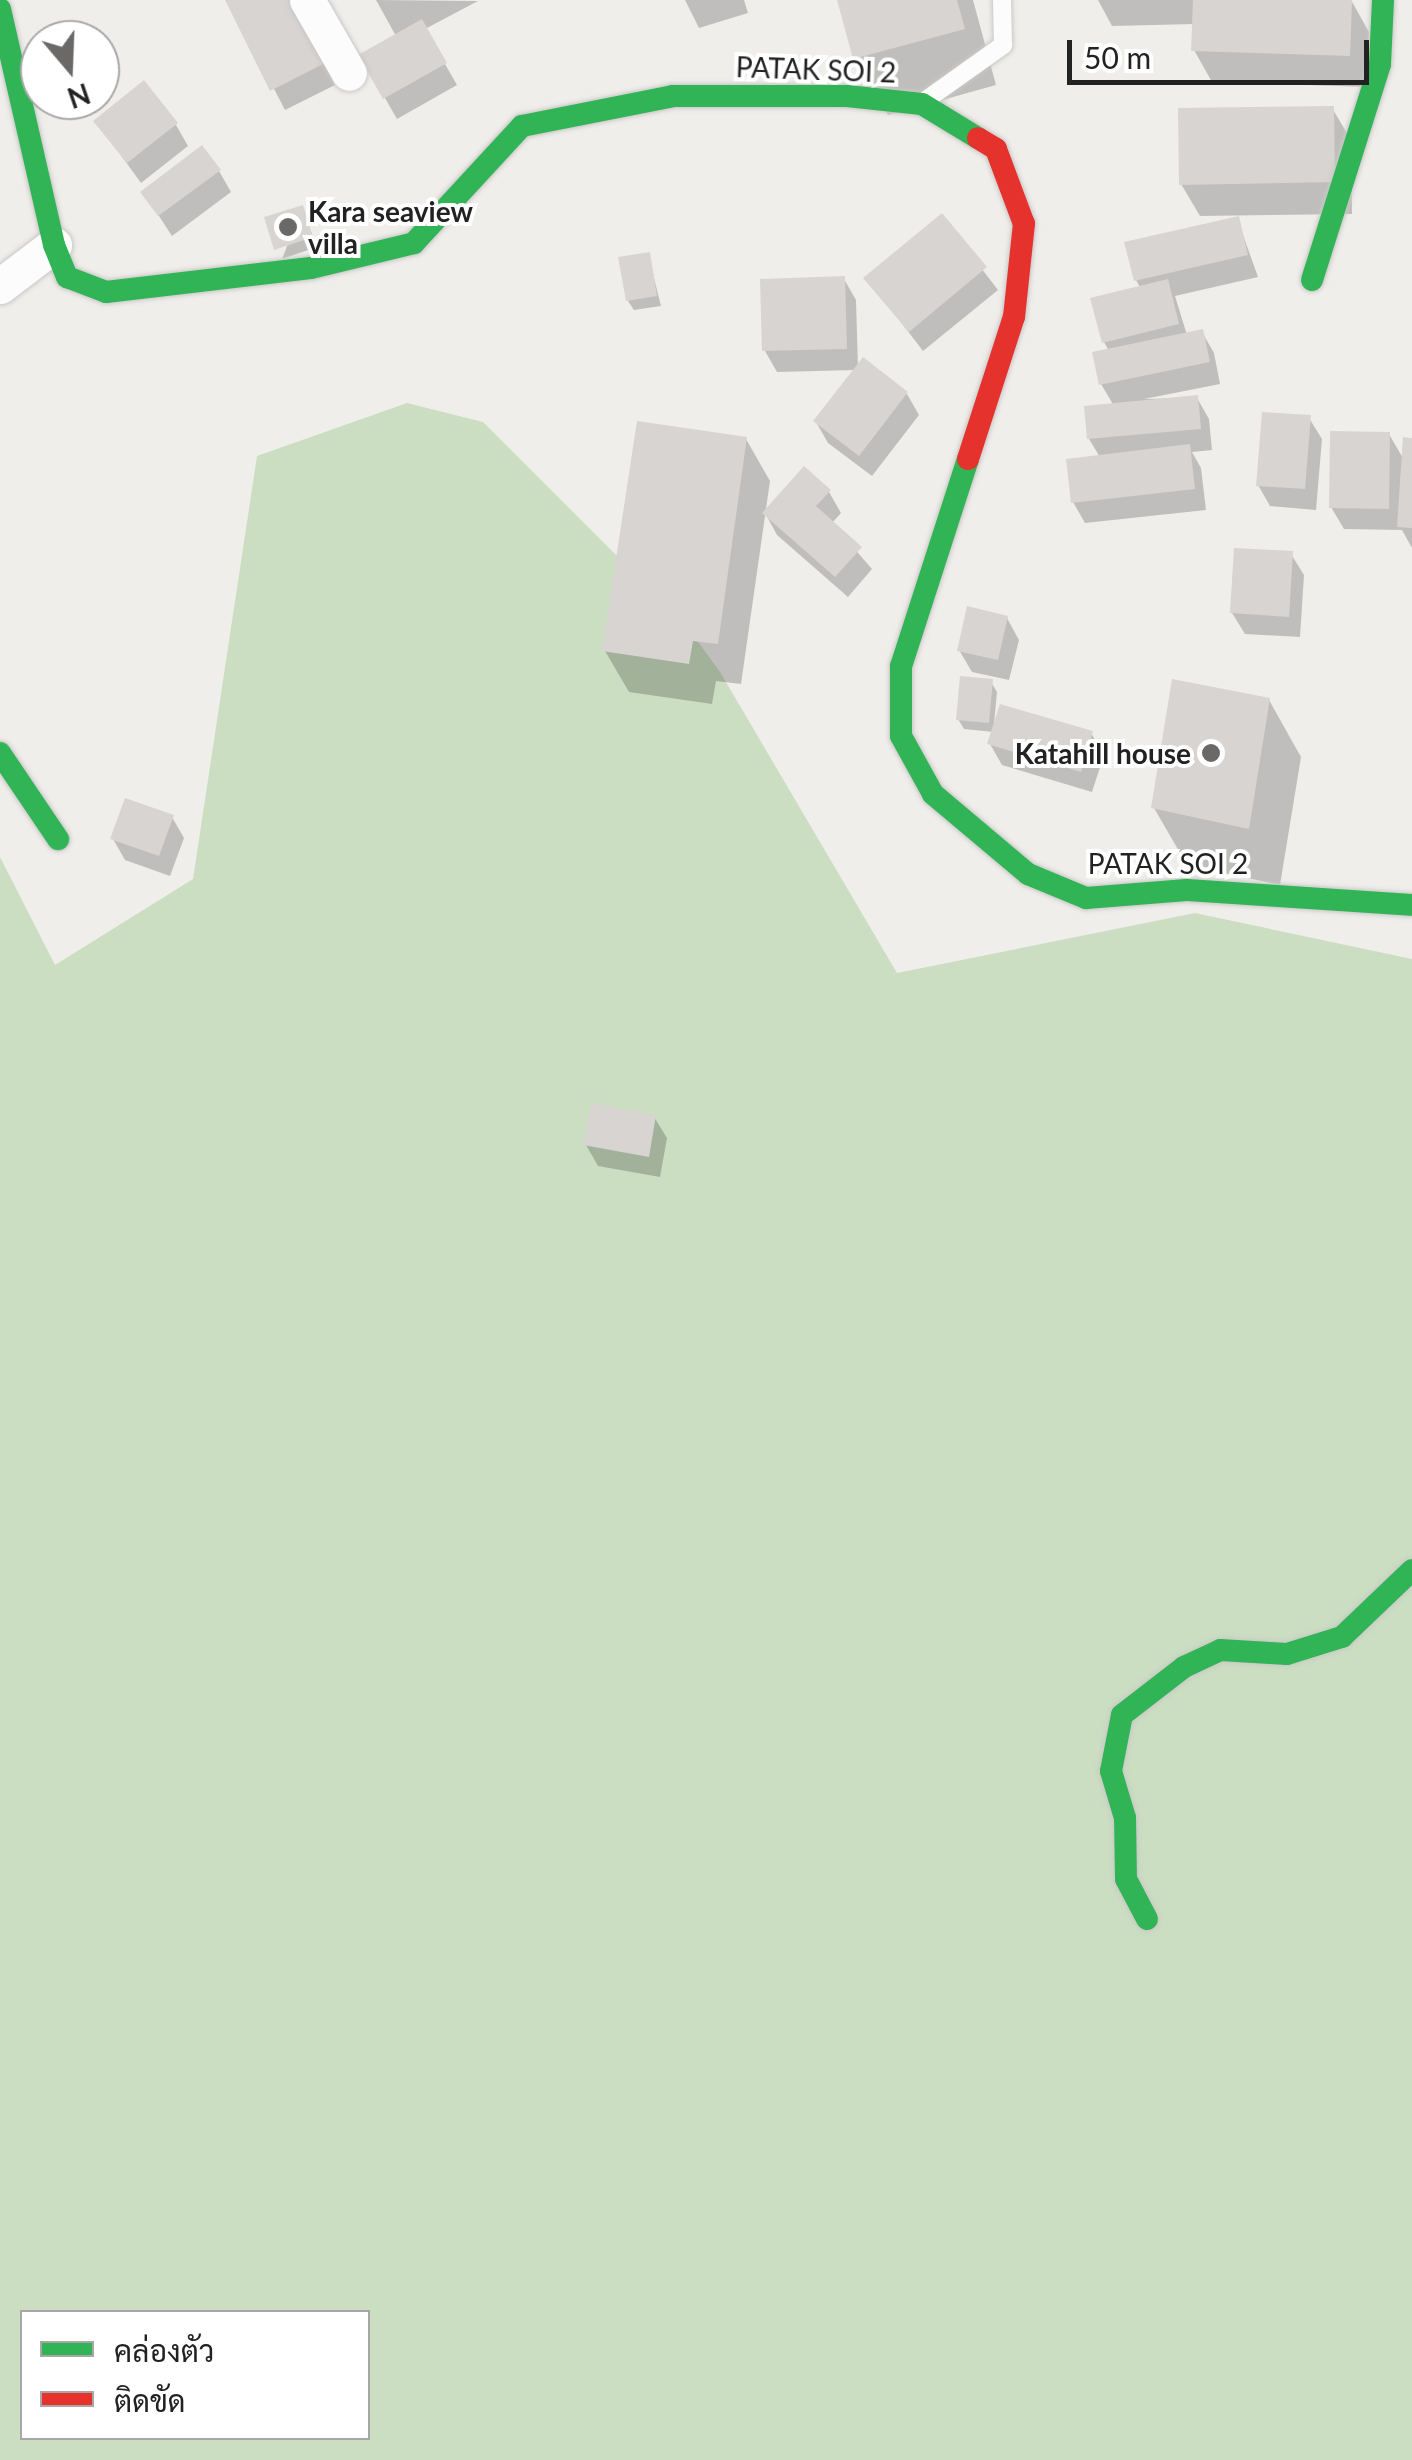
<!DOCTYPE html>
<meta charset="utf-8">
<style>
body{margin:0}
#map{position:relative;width:1412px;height:2460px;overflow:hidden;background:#f0eeeb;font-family:Lato,Sarabun,sans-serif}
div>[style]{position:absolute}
.forest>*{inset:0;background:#cbdec1}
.shadow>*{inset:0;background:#0003}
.building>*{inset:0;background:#d7d4d2}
.roads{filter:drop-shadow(0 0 2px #c9c8c7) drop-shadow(0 0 2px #c9c8c7)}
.lane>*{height:18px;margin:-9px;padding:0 9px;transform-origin:9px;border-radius:9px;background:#fdfcfc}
.street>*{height:35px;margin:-17.5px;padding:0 17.5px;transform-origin:17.5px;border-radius:17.5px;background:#fdfcfc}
.fast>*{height:22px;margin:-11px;padding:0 11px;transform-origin:11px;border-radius:11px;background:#30b455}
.jam>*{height:22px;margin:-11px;padding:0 11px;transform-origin:11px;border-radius:11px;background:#e5322d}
.dots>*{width:28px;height:28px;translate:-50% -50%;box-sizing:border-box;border:5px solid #fff;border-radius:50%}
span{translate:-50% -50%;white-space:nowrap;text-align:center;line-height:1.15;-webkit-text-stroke:8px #fff;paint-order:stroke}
.street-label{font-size:28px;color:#222}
.poi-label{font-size:28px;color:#222;font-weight:700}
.left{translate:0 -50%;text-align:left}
.right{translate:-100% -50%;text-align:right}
.legend{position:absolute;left:20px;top:2310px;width:350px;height:130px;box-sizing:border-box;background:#fff;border:2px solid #a7a7a7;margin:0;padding:12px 18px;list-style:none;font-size:30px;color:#222}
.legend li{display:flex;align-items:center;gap:20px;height:50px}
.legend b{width:50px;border:2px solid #a7a7a7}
.north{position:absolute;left:20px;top:20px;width:100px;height:100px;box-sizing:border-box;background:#fff;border:2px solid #a7a7a7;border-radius:50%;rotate:161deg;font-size:28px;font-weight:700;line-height:40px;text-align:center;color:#222}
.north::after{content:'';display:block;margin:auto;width:35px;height:45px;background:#6a6968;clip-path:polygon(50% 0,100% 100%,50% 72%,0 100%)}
.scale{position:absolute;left:1067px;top:40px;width:302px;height:45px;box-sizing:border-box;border:5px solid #222;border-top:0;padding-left:12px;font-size:30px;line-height:35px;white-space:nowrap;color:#222;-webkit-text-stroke:8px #fff;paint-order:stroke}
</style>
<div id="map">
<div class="forest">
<div style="clip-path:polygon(evenodd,407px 403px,483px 422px,685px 624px,720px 672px,897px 973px,1195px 913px,1412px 959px,1412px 2460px,0 2460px,0 857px,55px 965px,193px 879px,257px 456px,407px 403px,22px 2312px,368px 2312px,368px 2438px,22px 2438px,22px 2312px)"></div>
</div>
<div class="shadow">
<div style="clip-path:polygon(228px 0,292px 0,335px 85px,285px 110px)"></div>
<div style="clip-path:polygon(376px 0,478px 1px,425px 29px,457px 85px,397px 119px,361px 56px,396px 36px)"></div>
<div style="clip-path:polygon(685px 0,744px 0,748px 13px,699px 28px)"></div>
<div style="clip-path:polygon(840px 0,973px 0,996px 85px,888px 115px,855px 58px)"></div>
<div style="clip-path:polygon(1098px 0,1351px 0,1369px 32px,1367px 87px,1212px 82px,1194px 50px,1194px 24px,1112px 26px)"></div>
<div style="clip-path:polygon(1332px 108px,1351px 140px,1352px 214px,1200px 216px,1181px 184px)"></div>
<div style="clip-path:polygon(96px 121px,176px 125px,188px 146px,141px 183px)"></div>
<div style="clip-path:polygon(219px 171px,231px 192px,172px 236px,144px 193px)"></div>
<div style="clip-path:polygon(302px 208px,317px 247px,282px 259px)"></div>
<div style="clip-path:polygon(942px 217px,998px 290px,923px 351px,867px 278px)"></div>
<div style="clip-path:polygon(1237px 218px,1258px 277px,1175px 296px,1187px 335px,1202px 332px,1214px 353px,1220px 384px,1144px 399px,1197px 398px,1209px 419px,1212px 450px,1192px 452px,1201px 468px,1206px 510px,1085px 523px,1073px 502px,1100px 457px,1089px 439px,1114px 406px,1101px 384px,1109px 351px,1104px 342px,1141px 289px,1136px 280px)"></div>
<div style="clip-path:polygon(648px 254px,661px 306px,634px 310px,628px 301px)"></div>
<div style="clip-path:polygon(844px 279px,856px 300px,858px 367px,907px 394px,919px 415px,872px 476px,828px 443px,816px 422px,856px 370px,777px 372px,765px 351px)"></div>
<div style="clip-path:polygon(1309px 418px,1322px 439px,1316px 510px,1270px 506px,1258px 485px)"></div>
<div style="clip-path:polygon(1389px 434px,1404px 460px,1412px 440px,1412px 548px,1402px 530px,1344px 529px,1331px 507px)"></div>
<div style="clip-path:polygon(746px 439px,770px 481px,741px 684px,716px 681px,712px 704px,629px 692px,605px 651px)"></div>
<div style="clip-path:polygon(829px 492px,841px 513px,832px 523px,872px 569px,848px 597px,777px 535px,765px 513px)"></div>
<div style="clip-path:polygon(1291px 554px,1304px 575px,1300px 637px,1245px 634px,1232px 613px)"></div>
<div style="clip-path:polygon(1007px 618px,1019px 640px,1009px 680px,972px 672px,959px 650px)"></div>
<div style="clip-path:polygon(991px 682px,997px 692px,994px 724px,1091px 733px,1104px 755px,1092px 792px,1002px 765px,990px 744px,994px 732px,964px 729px,958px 719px)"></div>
<div style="clip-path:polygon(1269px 700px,1301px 757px,1280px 885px,1187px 865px,1154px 808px)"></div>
<div style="clip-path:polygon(172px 817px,184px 838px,170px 876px,125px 860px,113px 839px)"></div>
<div style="clip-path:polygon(654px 1117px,667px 1138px,660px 1177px,598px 1166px,586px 1145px)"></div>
</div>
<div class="building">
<div style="clip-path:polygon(225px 0,293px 0,325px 63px,270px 91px)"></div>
<div style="clip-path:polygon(837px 0,957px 0,965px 29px,853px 59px)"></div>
<div style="clip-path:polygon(1193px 0,1352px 0,1350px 56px,1191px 51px)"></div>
<div style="clip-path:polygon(422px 19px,447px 63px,383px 99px,358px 55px)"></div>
<div style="clip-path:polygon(144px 80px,178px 123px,127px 163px,93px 121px)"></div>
<div style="clip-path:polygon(1334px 106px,1335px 182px,1179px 185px,1178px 108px)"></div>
<div style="clip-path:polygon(202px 145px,221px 170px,158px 216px,140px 192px)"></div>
<div style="clip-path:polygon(303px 205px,313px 237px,274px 250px,264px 217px)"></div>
<div style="clip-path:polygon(942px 213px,987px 267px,909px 332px,863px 278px)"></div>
<div style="clip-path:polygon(1239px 216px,1248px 255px,1134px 281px,1124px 242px)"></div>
<div style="clip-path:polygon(650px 252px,657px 296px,626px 301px,618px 257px)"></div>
<div style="clip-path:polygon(845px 276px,847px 349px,762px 351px,760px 279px)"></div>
<div style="clip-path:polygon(1168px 279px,1179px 324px,1102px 343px,1090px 298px)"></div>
<div style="clip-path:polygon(1203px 329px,1210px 362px,1099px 385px,1092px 352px)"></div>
<div style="clip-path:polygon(863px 357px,908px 392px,859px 456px,813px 421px)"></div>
<div style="clip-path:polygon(1198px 395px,1201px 429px,1087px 439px,1084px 406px)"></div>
<div style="clip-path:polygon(1262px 412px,1311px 415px,1305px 489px,1256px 486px)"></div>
<div style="clip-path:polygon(637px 421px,747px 437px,718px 644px,693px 641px,689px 664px,602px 651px)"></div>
<div style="clip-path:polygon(1330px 431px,1390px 432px,1389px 509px,1329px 508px)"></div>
<div style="clip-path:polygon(1403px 437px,1412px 438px,1412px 528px,1397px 527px)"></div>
<div style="clip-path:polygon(1190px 444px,1195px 489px,1071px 503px,1066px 459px)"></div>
<div style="clip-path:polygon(804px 466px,831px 490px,816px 506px,862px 547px,835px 577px,762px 513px)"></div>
<div style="clip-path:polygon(1234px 548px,1293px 551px,1289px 617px,1230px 613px)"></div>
<div style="clip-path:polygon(967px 606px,1008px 616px,998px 660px,957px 651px)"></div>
<div style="clip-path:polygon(960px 676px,993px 679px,989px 723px,956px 720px)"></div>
<div style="clip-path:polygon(1172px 679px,1270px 698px,1249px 829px,1151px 808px)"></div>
<div style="clip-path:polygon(1000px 704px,1093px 731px,1081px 772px,987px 744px)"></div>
<div style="clip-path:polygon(125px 798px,174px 815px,159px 856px,110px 839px)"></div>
<div style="clip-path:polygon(591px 1103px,656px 1115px,649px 1157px,583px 1145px)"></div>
</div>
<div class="roads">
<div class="lane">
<div style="left:926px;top:100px;width:95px;rotate:-35.5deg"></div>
<div style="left:1003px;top:45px;width:45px;rotate:-91.3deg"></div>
</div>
<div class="street">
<div style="left:307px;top:0;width:84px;rotate:60.1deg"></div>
<div style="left:0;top:286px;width:68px;rotate:-37.2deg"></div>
</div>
<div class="fast">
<div style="left:0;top:9px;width:242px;rotate:77.1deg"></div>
<div style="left:54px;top:245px;width:35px;rotate:68deg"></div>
<div style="left:67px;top:277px;width:42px;rotate:21deg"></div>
<div style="left:106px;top:292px;width:206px;rotate:-6.7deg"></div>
<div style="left:311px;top:268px;width:106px;rotate:-13.6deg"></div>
<div style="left:414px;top:243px;width:159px;rotate:-47.3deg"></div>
<div style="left:522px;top:126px;width:154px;rotate:-11.2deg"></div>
<div style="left:673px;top:96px;width:174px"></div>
<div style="left:847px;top:96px;width:75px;rotate:6.1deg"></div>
<div style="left:922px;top:104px;width:66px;rotate:31.3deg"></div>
<div style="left:1312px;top:280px;width:226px;rotate:-72.5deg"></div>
<div style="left:1380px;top:64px;width:64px;rotate:-87.3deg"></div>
<div style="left:968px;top:459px;width:218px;rotate:107.9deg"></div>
<div style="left:901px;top:666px;width:70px;rotate:90deg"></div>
<div style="left:901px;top:736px;width:66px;rotate:61.1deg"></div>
<div style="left:933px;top:794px;width:124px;rotate:40.1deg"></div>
<div style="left:1028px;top:874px;width:63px;rotate:22.5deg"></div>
<div style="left:1086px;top:898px;width:101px;rotate:-4.5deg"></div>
<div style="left:1187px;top:890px;width:225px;rotate:3.8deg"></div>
<div style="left:0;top:753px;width:104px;rotate:56deg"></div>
<div style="left:1147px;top:1919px;width:45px;rotate:-117.7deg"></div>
<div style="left:1126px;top:1879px;width:61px;rotate:-90.9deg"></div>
<div style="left:1125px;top:1818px;width:49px;rotate:-106.6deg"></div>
<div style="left:1111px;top:1771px;width:57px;rotate:-78.9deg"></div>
<div style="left:1122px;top:1715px;width:78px;rotate:-37.7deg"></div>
<div style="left:1184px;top:1667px;width:40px;rotate:-25deg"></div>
<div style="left:1220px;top:1650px;width:67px;rotate:3.4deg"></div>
<div style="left:1287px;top:1654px;width:58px;rotate:-17.2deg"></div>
<div style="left:1342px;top:1637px;width:97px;rotate:-43.7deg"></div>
</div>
<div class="jam">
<div style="left:968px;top:459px;width:149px;rotate:-72.1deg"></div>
<div style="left:1014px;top:317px;width:94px;rotate:-83.9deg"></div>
<div style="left:1024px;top:224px;width:80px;rotate:-110.5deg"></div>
<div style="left:996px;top:149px;width:21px;rotate:-149deg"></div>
</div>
</div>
<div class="dots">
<div style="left:288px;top:227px;background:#6a6968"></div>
<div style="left:1211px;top:753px;background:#6a6968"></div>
</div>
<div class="street-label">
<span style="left:816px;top:69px;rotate:2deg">PATAK SOI 2</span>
<span style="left:1168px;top:863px">PATAK SOI 2</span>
</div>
<div class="poi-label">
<span class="left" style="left:308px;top:227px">Kara seaview<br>villa</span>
<span class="right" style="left:1191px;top:753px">Katahill house</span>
</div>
<ul class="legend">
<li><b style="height:12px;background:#30b455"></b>คล่องตัว</li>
<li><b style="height:12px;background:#e5322d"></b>ติดขัด</li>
</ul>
<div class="north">N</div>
<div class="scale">50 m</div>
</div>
